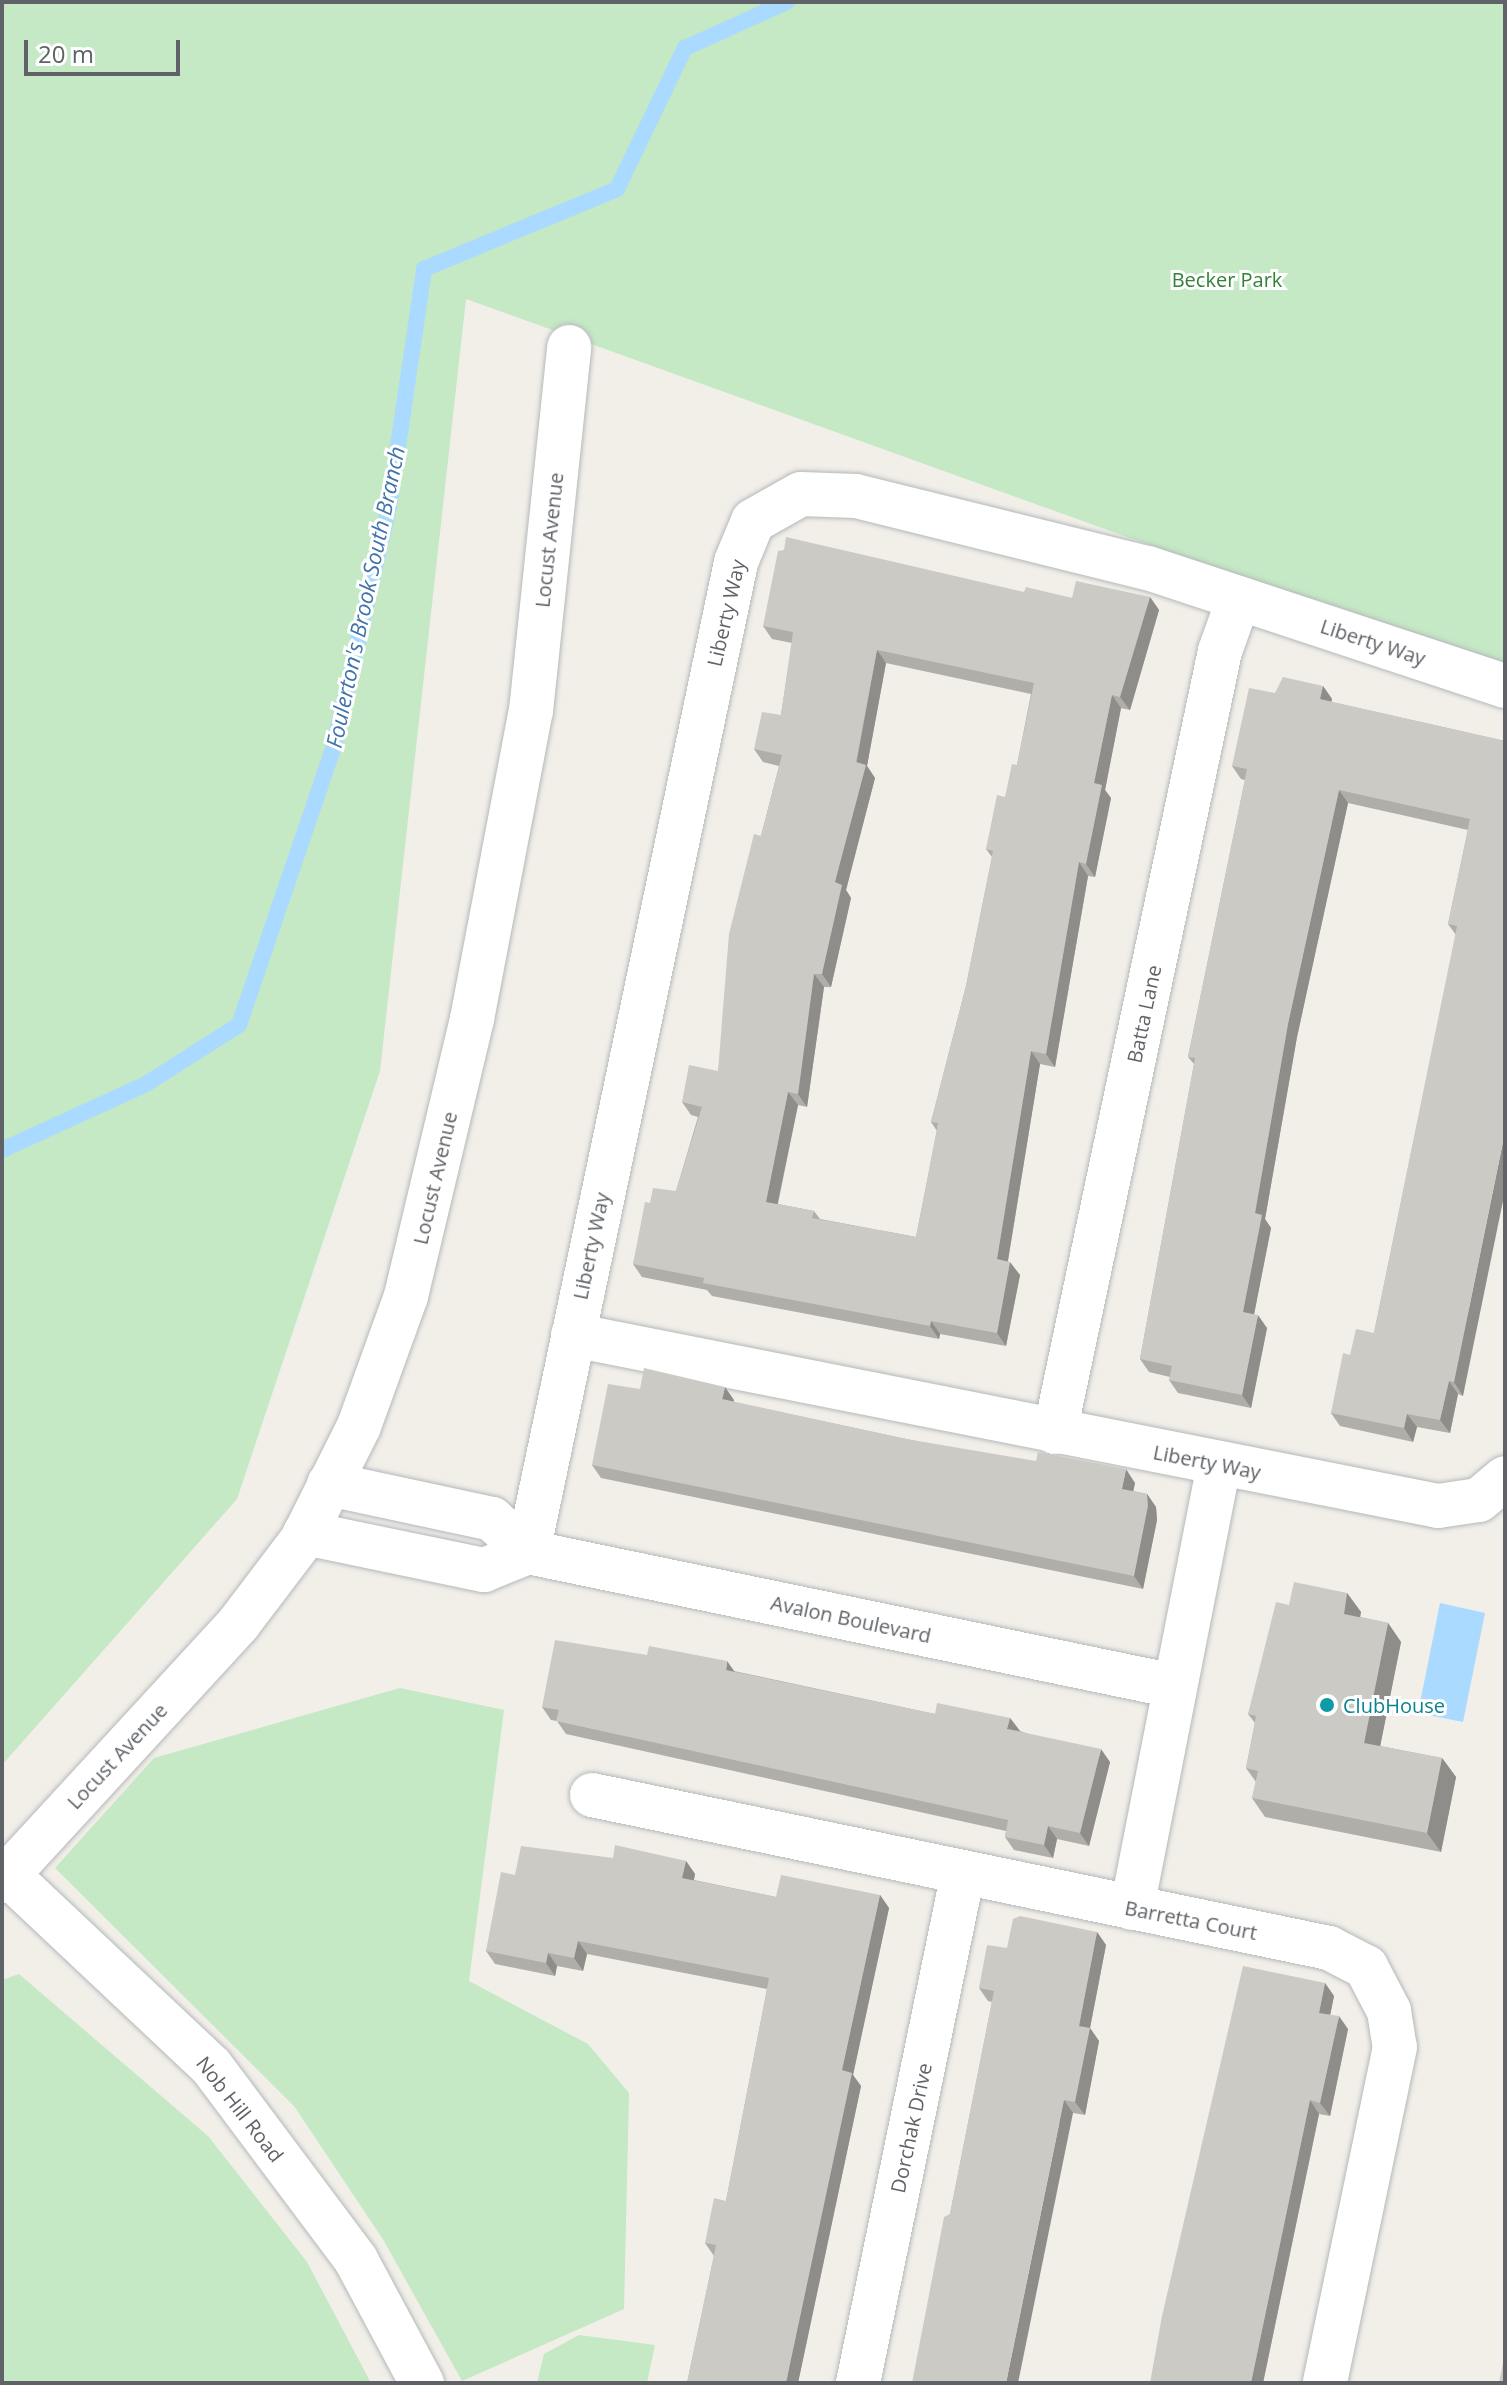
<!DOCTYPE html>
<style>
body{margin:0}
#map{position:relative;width:1507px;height:2385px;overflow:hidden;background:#f1efe8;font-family:"Open Sans",sans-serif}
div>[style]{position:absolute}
.green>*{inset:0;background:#c5e8c5}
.water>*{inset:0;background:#aadaff}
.stream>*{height:16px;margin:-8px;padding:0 8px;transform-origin:8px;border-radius:8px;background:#aadaff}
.roads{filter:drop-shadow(0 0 2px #b5b8bc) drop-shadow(0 0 2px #b5b8bc)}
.minor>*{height:44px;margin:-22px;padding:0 22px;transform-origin:22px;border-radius:22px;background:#fff}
.wall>*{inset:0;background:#afaea9}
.shaded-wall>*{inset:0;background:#8f8d8a}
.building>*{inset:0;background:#cccac5}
.dots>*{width:22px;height:22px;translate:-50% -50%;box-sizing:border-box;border:4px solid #fff;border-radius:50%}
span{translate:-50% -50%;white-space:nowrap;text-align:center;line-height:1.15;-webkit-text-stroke:6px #fff;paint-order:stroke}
.park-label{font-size:20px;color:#348238}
.street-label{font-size:20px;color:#5f6368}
.culture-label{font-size:20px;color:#0d838f}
.left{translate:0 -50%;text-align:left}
.water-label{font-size:22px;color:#4174aa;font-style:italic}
.frame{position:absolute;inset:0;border:4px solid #5f6368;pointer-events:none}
.scale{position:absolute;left:24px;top:40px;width:156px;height:36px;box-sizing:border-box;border:4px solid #5f6368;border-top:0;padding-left:10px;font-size:24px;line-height:28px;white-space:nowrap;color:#5f6368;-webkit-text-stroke:6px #fff;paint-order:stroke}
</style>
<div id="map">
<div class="green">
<div style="clip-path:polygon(2px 2px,1505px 2px,1505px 673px,466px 299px,380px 1071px,237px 1499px,2px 1765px)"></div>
<div style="clip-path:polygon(400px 1688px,504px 1710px,469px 1981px,588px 2044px,629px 2093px,624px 2309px,462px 2381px,384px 2241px,294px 2106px,55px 1868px,154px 1758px)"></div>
<div style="clip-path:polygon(19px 1974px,208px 2136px,307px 2262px,371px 2383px,2px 2383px,2px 1980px)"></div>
<div style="clip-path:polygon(579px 2335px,655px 2345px,647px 2383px,537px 2383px,544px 2354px)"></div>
</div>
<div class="water">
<div style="clip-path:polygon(1440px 1603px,1485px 1613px,1463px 1722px,1418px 1713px)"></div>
</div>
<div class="stream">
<div style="left:2px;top:1150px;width:158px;rotate:-24.6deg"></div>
<div style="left:146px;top:1084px;width:110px;rotate:-32.4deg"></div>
<div style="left:239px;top:1025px;width:292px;rotate:-71.2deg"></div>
<div style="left:333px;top:749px;width:248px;rotate:-77deg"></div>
<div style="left:389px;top:507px;width:241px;rotate:-81.6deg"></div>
<div style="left:424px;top:269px;width:209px;rotate:-22.5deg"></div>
<div style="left:617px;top:189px;width:157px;rotate:-64.3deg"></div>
<div style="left:685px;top:48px;width:112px;rotate:-24.3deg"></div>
</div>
<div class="roads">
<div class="minor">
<div style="left:573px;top:1335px;width:882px;rotate:11.18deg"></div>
<div style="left:1438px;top:1506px;width:41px;rotate:-8.3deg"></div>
<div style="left:1479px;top:1500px;width:34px;rotate:-40deg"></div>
<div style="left:1055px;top:1432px;width:798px;rotate:-78.07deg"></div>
<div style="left:1220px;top:651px;width:56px;rotate:-70.3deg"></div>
<div style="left:329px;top:1484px;width:167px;rotate:12.1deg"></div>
<div style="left:492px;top:1519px;width:49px;rotate:42.5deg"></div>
<div style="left:528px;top:1552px;width:660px;rotate:11.72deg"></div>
<div style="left:305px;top:1533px;width:183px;rotate:11.7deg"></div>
<div style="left:484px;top:1570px;width:48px;rotate:-22.2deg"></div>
<div style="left:528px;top:1552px;width:1012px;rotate:-78.13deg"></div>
<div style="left:736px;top:562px;width:44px;rotate:-67.5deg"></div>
<div style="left:753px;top:521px;width:55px;rotate:-29.4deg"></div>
<div style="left:801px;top:494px;width:55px;rotate:2.1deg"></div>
<div style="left:856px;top:496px;width:301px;rotate:13.9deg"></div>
<div style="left:1148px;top:568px;width:376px;rotate:18.3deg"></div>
<div style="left:592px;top:1795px;width:753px;rotate:11.73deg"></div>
<div style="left:1329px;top:1948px;width:42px;rotate:27.2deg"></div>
<div style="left:1366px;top:1967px;width:50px;rotate:62.4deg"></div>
<div style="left:1389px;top:2011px;width:36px;rotate:81deg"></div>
<div style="left:1395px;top:2047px;width:343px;rotate:101.8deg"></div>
<div style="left:8px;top:1875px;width:279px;rotate:43.3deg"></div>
<div style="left:211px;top:2066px;width:242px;rotate:53.2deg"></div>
<div style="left:356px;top:2260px;width:140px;rotate:61.8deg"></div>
<div style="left:2px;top:1881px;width:350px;rotate:-47.4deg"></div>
<div style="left:239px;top:1623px;width:104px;rotate:-52.8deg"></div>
<div style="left:302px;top:1540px;width:127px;rotate:-63.4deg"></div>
<div style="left:359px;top:1426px;width:138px;rotate:-70.1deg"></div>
<div style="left:406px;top:1296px;width:285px;rotate:-76.6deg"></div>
<div style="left:472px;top:1019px;width:314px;rotate:-79.2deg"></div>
<div style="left:531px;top:711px;width:366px;rotate:-84deg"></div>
<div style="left:1132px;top:1908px;width:452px;rotate:-78.9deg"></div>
<div style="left:858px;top:2383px;width:521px;rotate:-78.37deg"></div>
</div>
</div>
<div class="wall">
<div style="clip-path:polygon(evenodd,1024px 592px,1072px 598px,1150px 597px,1159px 610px,1130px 710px,1121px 708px,1105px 790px,1111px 798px,1095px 877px,1088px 876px,1055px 1067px,1040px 1064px,1008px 1261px,1020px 1275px,1006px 1346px,940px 1334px,939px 1339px,712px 1296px,707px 1290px,642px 1277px,633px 1264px,650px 1203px,676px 1191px,698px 1117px,691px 1115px,682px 1102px,718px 1071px,761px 836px,779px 766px,763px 762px,754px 749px,781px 715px,792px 643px,772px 639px,763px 626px,1024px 592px,886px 663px,1031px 694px,1017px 765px,986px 849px,992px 857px,966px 986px,931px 1122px,937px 1131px,916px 1237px,820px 1219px,814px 1211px,778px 1204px,798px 1105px,807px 1107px,824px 987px,831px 987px,851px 898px,846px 890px,875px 778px,867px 766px,886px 663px)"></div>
<div style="clip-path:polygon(1323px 686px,1332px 699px,1331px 702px,1505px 741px,1463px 1396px,1458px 1394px,1450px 1433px,1417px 1427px,1413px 1442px,1340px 1426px,1331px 1413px,1350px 1355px,1374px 1333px,1456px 935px,1448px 924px,1468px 830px,1348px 803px,1297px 1037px,1265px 1219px,1271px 1228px,1254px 1314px,1267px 1328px,1251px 1408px,1178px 1393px,1169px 1380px,1170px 1377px,1149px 1372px,1140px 1359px,1194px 1064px,1188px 1057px,1245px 780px,1241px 779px,1232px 766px,1275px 693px)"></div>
<div style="clip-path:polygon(640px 1389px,734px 1400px,733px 1402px,906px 1439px,1135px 1483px,1133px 1491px,1147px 1494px,1156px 1507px,1157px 1520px,1143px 1589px,601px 1478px,592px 1465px)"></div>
<div style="clip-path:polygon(1347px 1593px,1361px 1612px,1360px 1617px,1388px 1623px,1401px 1642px,1380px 1746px,1442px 1758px,1456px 1777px,1441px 1852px,1265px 1817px,1252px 1798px,1256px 1782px,1246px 1768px,1255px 1723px,1248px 1714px,1289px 1605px)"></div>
<div style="clip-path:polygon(647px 1655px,734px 1671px,935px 1714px,1010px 1718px,1020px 1731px,1110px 1762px,1089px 1846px,1057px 1839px,1053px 1858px,1014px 1850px,1005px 1837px,1006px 1831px,566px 1734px,557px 1721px,551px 1720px,542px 1707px)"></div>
<div style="clip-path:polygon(613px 1858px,686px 1861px,695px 1874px,694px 1880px,776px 1897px,880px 1895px,889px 1908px,853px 2075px,861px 2086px,798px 2383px,687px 2383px,714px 2256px,705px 2243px,726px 2201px,767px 1989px,587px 1954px,583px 1971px,557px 1966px,555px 1976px,495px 1964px,486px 1951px,515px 1875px)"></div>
<div style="clip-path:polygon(1097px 1932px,1106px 1945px,1090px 2028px,1099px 2041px,1085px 2115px,1073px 2113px,950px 2214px,992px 2002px,988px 2001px,979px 1988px,1007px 1948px)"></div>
<div style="clip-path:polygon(1325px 1983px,1334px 1996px,1330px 2015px,1348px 2029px,1330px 2116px,1319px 2114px,1263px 2383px,1150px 2383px)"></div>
</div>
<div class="shaded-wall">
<div style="clip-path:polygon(1150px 597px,1159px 610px,1130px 710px,1120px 697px)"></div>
<div style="clip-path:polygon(877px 650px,886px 663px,867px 766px,875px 778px,846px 890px,851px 898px,831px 987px,822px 974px,835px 882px)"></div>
<div style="clip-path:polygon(1323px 686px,1332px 699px,1329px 712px,1320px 699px)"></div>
<div style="clip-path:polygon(1112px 695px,1121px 708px,1105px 790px,1111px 798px,1095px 877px,1086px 864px,1094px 783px)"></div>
<div style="clip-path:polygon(1339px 790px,1348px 803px,1297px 1037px,1265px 1219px,1271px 1228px,1252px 1325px,1243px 1312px,1255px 1213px,1288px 1024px)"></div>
<div style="clip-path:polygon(1079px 862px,1088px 876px,1055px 1067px,1046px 1054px)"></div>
<div style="clip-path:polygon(814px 974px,824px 987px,807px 1107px,798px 1094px)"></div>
<div style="clip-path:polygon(1031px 1051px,1040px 1064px,1006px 1272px,997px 1259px)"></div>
<div style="clip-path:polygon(788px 1092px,798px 1105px,775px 1215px,766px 1202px)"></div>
<div style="clip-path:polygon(1505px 1132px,1505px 1191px,1463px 1396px,1454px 1382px)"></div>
<div style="clip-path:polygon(1010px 1262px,1020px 1275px,1006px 1346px,997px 1333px)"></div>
<div style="clip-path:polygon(1258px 1315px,1267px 1328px,1251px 1408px,1242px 1395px)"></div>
<div style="clip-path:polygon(931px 1321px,940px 1334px,939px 1339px,930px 1326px)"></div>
<div style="clip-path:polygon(1449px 1381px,1458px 1394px,1450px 1433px,1440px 1420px)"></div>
<div style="clip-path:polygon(725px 1387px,734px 1400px,731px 1413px,722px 1399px)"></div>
<div style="clip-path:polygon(1407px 1414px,1417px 1427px,1413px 1442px,1404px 1428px)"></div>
<div style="clip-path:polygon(1126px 1469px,1135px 1483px,1131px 1502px,1122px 1489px)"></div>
<div style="clip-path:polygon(1147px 1494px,1156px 1507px,1157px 1520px,1143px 1589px,1134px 1576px)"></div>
<div style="clip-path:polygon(1347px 1593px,1361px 1612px,1357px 1633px,1344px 1614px)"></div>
<div style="clip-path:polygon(1388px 1623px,1401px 1642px,1377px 1762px,1364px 1743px)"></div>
<div style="clip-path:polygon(727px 1661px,737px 1675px,726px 1670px)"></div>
<div style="clip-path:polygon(1010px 1718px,1020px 1731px,1007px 1729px)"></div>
<div style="clip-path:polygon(1101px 1749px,1110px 1762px,1089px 1846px,1080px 1833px)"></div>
<div style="clip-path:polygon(1442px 1758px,1456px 1777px,1441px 1852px,1427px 1833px)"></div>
<div style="clip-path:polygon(1048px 1826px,1057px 1839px,1053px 1858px,1044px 1845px)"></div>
<div style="clip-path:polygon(686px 1861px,695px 1874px,691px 1891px,682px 1878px)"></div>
<div style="clip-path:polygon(880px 1895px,889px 1908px,853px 2075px,861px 2086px,798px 2383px,786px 2383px,842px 2070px)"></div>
<div style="clip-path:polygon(1097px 1932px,1106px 1945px,1090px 2028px,1099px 2041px,1085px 2115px,1075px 2102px,1079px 2026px)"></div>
<div style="clip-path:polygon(578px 1941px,587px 1954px,583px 1971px,574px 1958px)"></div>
<div style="clip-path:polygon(548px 1953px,557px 1966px,555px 1976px,546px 1963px)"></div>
<div style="clip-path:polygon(1325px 1983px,1334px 1996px,1328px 2026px,1319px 2013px)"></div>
<div style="clip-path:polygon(1339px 2016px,1348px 2029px,1330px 2116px,1320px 2103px)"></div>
<div style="clip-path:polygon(1064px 2100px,1073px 2113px,1018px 2383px,1006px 2383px)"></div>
<div style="clip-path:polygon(1310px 2100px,1319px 2114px,1263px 2383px,1251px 2383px)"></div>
</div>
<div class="building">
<div style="clip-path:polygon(evenodd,786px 537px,1024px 592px,1026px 587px,1072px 598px,1076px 581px,1150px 597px,1120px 697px,1112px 695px,1094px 783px,1102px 785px,1086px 864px,1079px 862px,1046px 1054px,1031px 1051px,997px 1259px,1010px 1262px,997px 1333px,931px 1321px,930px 1326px,703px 1283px,704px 1278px,633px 1264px,645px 1202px,650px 1203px,653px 1188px,676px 1191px,702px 1107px,682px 1102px,689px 1065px,718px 1071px,729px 934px,754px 834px,761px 836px,782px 755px,754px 749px,762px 712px,781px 715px,793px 632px,763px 626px,778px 551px,784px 550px,786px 537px,877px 650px,1034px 683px,1017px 765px,1012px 764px,1005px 797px,997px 795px,986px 849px,993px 851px,966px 986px,931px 1122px,938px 1123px,916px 1237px,812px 1218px,814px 1211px,766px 1202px,788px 1092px,798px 1094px,814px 974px,822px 974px,842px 885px,835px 882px,866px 765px,856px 762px,877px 650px)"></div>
<div style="clip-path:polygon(1283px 677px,1323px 686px,1320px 699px,1505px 741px,1505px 1132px,1454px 1382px,1449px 1381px,1440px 1420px,1407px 1414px,1404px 1428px,1331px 1413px,1343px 1353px,1350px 1355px,1356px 1329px,1374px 1333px,1457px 926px,1448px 924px,1470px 819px,1339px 790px,1288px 1024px,1255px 1213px,1262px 1215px,1243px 1312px,1258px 1315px,1242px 1395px,1169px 1380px,1172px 1366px,1140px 1359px,1195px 1058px,1188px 1057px,1247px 769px,1232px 766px,1249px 688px,1275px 693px)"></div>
<div style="clip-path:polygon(644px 1368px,725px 1387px,722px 1399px,906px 1439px,1036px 1461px,1038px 1452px,1126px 1469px,1122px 1489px,1147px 1494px,1148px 1506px,1134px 1576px,592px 1465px,608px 1384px,640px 1389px)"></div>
<div style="clip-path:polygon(1294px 1582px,1347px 1593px,1344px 1614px,1388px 1623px,1364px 1743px,1442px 1758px,1427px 1833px,1252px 1798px,1258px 1771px,1246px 1768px,1256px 1716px,1248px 1714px,1276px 1602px,1289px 1605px)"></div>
<div style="clip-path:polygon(555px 1640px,647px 1655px,649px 1646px,727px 1661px,726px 1670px,935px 1714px,937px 1703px,1010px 1718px,1007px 1729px,1101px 1749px,1080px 1833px,1048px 1826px,1044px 1845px,1005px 1837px,1008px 1820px,556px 1721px,559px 1710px,542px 1707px)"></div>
<div style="clip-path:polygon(615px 1845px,686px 1861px,682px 1878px,776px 1897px,781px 1875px,880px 1895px,842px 2070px,852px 2073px,786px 2383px,687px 2383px,716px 2245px,705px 2243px,714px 2198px,726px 2201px,769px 1978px,578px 1941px,574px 1958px,548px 1953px,546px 1963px,486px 1951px,501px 1872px,515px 1875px,521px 1846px,613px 1858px)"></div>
<div style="clip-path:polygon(1020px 1916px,1097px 1932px,1079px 2026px,1090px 2028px,1075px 2102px,1064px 2100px,1006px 2383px,912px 2383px,944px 2217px,950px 2214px,994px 1991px,979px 1988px,987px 1945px,1007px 1948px,1013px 1919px)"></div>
<div style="clip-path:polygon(1243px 1966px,1325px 1983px,1319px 2013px,1339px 2016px,1320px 2103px,1310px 2100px,1251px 2383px,1150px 2383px,1162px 2316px)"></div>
<div style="clip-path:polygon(1505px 2353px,1505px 2383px,1499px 2383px)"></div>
</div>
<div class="dots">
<div style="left:1327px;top:1705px;background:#0f9aa8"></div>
</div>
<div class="park-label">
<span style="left:1227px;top:279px">Becker Park</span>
</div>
<div class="street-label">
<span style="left:549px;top:540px;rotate:-84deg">Locust Avenue</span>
<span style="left:726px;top:613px;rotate:-77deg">Liberty Way</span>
<span style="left:1373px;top:642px;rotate:18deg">Liberty Way</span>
<span style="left:1144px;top:1014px;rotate:-78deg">Batta Lane</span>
<span style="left:435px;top:1178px;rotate:-77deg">Locust Avenue</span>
<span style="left:591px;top:1246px;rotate:-78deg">Liberty Way</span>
<span style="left:1207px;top:1462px;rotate:11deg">Liberty Way</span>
<span style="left:851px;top:1619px;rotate:12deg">Avalon Boulevard</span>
<span style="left:117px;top:1756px;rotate:-47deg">Locust Avenue</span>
<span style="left:1191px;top:1920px;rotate:11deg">Barretta Court</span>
<span style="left:240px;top:2109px;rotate:52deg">Nob Hill Road</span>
<span style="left:911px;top:2128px;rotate:-78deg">Dorchak Drive</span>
</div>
<div class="culture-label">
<span class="left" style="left:1343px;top:1705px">ClubHouse</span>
</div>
<div class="water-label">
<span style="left:365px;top:597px;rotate:-78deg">Foulerton's Brook South Branch</span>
</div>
<div class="frame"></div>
<div class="scale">20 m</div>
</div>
